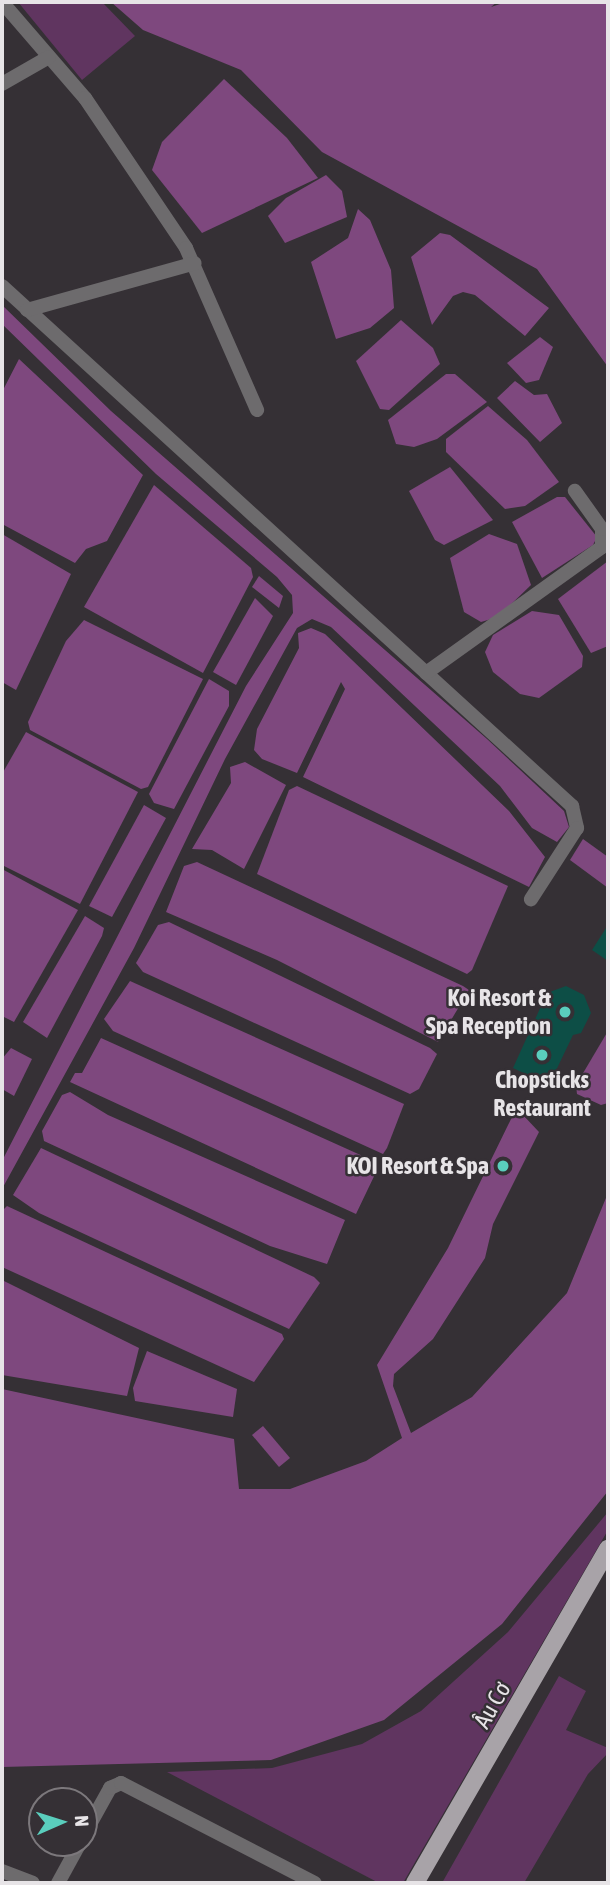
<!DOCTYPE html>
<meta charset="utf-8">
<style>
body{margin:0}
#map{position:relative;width:610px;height:1885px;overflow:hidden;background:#353035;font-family:"Asap Condensed",sans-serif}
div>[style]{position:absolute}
.green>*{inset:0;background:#603560}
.water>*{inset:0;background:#7e487e}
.building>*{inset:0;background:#0d4e46}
.minor>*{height:14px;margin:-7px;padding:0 7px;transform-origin:7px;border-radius:7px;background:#6d6b6d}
.major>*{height:18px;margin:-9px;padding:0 9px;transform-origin:9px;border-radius:9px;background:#a8a3a8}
.dots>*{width:19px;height:19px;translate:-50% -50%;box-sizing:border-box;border:4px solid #353035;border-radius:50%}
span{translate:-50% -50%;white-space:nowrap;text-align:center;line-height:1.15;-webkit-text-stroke:5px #353035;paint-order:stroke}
.poi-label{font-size:24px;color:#e7e4e7;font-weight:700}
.right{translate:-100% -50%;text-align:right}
.street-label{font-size:24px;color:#e7e4e7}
.frame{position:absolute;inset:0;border:4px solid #e7e4e7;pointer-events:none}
.north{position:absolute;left:28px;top:1787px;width:70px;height:70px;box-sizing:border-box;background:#353035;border:2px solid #7c787c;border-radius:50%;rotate:87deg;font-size:19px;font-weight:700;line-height:28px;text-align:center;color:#e7e4e7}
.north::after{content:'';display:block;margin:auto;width:24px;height:32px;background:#5acebd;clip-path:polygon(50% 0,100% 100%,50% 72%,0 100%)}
</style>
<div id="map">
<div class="green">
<div style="clip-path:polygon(18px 2px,102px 2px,135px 36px,82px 80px)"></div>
<div style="clip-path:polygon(608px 1512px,608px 1530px,403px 1883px,379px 1883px,167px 1772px,272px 1768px,362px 1744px,421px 1711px,508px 1632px)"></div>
<div style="clip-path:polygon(559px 1676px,586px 1691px,566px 1730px,608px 1748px,608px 1753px,588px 1774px,524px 1883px,442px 1883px)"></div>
</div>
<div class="water">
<div style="clip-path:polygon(111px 2px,497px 2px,491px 7px,506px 2px,608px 2px,608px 367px,537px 269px,322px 152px,241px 70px,143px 30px)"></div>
<div style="clip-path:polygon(224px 79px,287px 138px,318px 178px,202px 233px,152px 170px,162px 142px)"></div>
<div style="clip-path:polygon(326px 175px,342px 191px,347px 217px,285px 243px,268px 216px,286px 198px)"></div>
<div style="clip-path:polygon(358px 209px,370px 220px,391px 270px,394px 308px,370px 328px,336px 339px,311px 262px,348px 238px)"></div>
<div style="clip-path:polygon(440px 233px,450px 235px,549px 308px,525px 336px,475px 295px,463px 292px,453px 296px,432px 325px,411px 257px)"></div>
<div style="clip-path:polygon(2px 305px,111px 411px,487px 739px,564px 811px,569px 827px,557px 842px,532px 828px,500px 786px,331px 627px,312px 619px,297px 628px,225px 759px,134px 948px,2px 1189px,2px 1161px,246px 686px,293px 613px,292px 595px,277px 577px,156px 474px,2px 324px)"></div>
<div style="clip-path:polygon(401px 320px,433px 348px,440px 364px,389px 410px,380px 409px,356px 361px)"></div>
<div style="clip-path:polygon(540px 337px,553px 347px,539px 380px,526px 383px,507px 363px)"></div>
<div style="clip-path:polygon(19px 359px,143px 475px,107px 541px,86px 549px,75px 563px,2px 524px,2px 392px)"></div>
<div style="clip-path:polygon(446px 374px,455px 374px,487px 402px,437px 439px,414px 447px,396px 444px,388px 420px)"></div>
<div style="clip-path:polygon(515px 381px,534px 395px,547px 394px,562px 423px,540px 442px,497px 398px)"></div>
<div style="clip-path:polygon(488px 406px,527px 440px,559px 482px,525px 506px,505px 509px,446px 452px,446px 439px)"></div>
<div style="clip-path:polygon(450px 467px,493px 520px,444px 545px,435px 540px,409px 491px)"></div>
<div style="clip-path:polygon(154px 485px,251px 568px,253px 577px,203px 673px,84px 607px)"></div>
<div style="clip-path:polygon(557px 497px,565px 497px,597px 537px,593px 545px,542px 578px,512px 522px)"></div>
<div style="clip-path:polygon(2px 534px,71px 574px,16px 690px,2px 682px)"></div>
<div style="clip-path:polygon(489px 534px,517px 544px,531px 585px,498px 617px,481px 622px,464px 612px,450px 558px)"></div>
<div style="clip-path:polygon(608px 561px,608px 646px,591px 653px,558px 599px)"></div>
<div style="clip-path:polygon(259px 576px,283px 596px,279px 608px,252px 587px)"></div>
<div style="clip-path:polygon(255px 598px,273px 616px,236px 685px,213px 672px)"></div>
<div style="clip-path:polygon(532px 611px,559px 615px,583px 656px,582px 667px,539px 698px,520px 694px,493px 672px,485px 652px,493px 635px)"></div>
<div style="clip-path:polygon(84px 620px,203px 679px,148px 787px,141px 789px,30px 730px,28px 722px,66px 641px)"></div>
<div style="clip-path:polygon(311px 628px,325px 634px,509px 811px,545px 857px,529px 887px,303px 777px,345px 689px,341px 682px,297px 773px,262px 759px,254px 750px,257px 729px,299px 648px,298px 633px)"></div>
<div style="clip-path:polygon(209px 679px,229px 691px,229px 706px,174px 809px,154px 803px,149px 794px)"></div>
<div style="clip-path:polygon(26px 732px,138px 792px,80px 904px,2px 865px,2px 774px)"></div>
<div style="clip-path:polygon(245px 762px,286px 785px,244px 869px,212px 850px,192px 849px,231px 783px,230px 767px)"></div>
<div style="clip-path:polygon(297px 786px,508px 886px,472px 970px,467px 974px,257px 874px,289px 790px)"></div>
<div style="clip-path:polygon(144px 805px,166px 818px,112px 917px,89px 906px)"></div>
<div style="clip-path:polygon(583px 839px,608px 857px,608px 888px,570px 860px)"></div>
<div style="clip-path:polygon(197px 862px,463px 986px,469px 990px,438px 1042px,277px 960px,166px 912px,184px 866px)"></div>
<div style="clip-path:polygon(2px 869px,78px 910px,14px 1022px,2px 1016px)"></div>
<div style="clip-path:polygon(85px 916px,104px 928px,102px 936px,47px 1038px,23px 1022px)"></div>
<div style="clip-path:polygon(169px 922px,430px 1048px,437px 1054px,419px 1089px,410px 1094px,143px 972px,136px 963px,158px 925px)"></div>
<div style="clip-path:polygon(130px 981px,404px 1104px,387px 1148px,383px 1154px,113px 1031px,104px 1019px)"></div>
<div style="clip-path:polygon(608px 1031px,608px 1103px,601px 1105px,577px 1094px,576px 1085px)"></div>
<div style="clip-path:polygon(101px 1038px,376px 1162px,378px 1168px,356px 1214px,70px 1082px,75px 1073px,82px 1073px)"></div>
<div style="clip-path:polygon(11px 1048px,32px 1059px,14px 1096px,2px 1089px,2px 1059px)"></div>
<div style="clip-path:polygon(70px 1092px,108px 1115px,345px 1220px,327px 1264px,270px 1246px,44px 1141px,42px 1131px,62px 1095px)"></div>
<div style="clip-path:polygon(523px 1115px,539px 1132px,493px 1224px,485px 1258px,433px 1339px,394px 1374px,393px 1386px,411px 1433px,472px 1397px,567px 1293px,608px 1193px,608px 1491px,502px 1624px,384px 1720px,271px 1760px,2px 1767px,2px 1389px,234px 1439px,239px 1489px,290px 1489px,366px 1461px,402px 1438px,377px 1365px,448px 1248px,512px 1117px)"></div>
<div style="clip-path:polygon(41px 1148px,314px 1277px,320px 1283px,289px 1329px,39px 1213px,13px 1195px)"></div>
<div style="clip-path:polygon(7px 1206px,282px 1334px,284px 1339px,254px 1382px,2px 1267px,2px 1211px)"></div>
<div style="clip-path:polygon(2px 1280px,139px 1348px,127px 1396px,2px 1375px)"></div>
<div style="clip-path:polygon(147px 1351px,237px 1389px,233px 1417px,135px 1401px,133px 1388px)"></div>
<div style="clip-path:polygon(263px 1426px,290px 1458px,279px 1467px,252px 1435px)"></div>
</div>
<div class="building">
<div style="clip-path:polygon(608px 925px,608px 961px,592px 950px)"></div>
<div style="clip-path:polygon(566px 986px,584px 995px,591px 1013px,581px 1033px,573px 1035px,549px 1085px,513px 1068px,547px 993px)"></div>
</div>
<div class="minor">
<div style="left:2px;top:2px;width:127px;rotate:49.2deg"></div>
<div style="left:85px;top:98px;width:181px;rotate:56deg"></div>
<div style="left:186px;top:248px;width:177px;rotate:66.3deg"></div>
<div style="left:2px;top:84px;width:54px;rotate:-29.9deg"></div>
<div style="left:2px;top:286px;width:772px;rotate:42.37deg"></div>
<div style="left:572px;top:806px;width:23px;rotate:77deg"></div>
<div style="left:577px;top:828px;width:85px;rotate:122.9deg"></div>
<div style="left:27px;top:310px;width:174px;rotate:-15.6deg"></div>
<div style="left:426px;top:673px;width:216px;rotate:-35.6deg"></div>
<div style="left:602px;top:547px;width:18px;rotate:-90deg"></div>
<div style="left:602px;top:529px;width:47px;rotate:-125.4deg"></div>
<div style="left:84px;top:1835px;width:54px;rotate:-61deg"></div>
<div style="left:110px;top:1788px;width:12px;rotate:-24deg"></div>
<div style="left:121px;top:1783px;width:218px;rotate:27.3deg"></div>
<div style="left:2px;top:1871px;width:33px;rotate:21deg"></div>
<div style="left:58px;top:1883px;width:46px;rotate:-61.2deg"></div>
</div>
<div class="major">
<div style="left:415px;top:1883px;width:386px;rotate:-60deg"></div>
</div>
<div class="dots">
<div style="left:565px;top:1012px;background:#5acebd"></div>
<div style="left:542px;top:1055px;background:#5acebd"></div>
<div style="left:503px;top:1166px;background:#5acebd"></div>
</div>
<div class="poi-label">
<span class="right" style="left:551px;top:1012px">Koi Resort &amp;<br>Spa Reception</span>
<span style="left:542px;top:1094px">Chopsticks<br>Restaurant</span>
<span class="right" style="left:489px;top:1166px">KOI Resort &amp; Spa</span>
</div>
<div class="street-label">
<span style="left:492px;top:1705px;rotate:-60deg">Âu Cơ</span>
</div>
<div class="frame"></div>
<div class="north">N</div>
</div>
